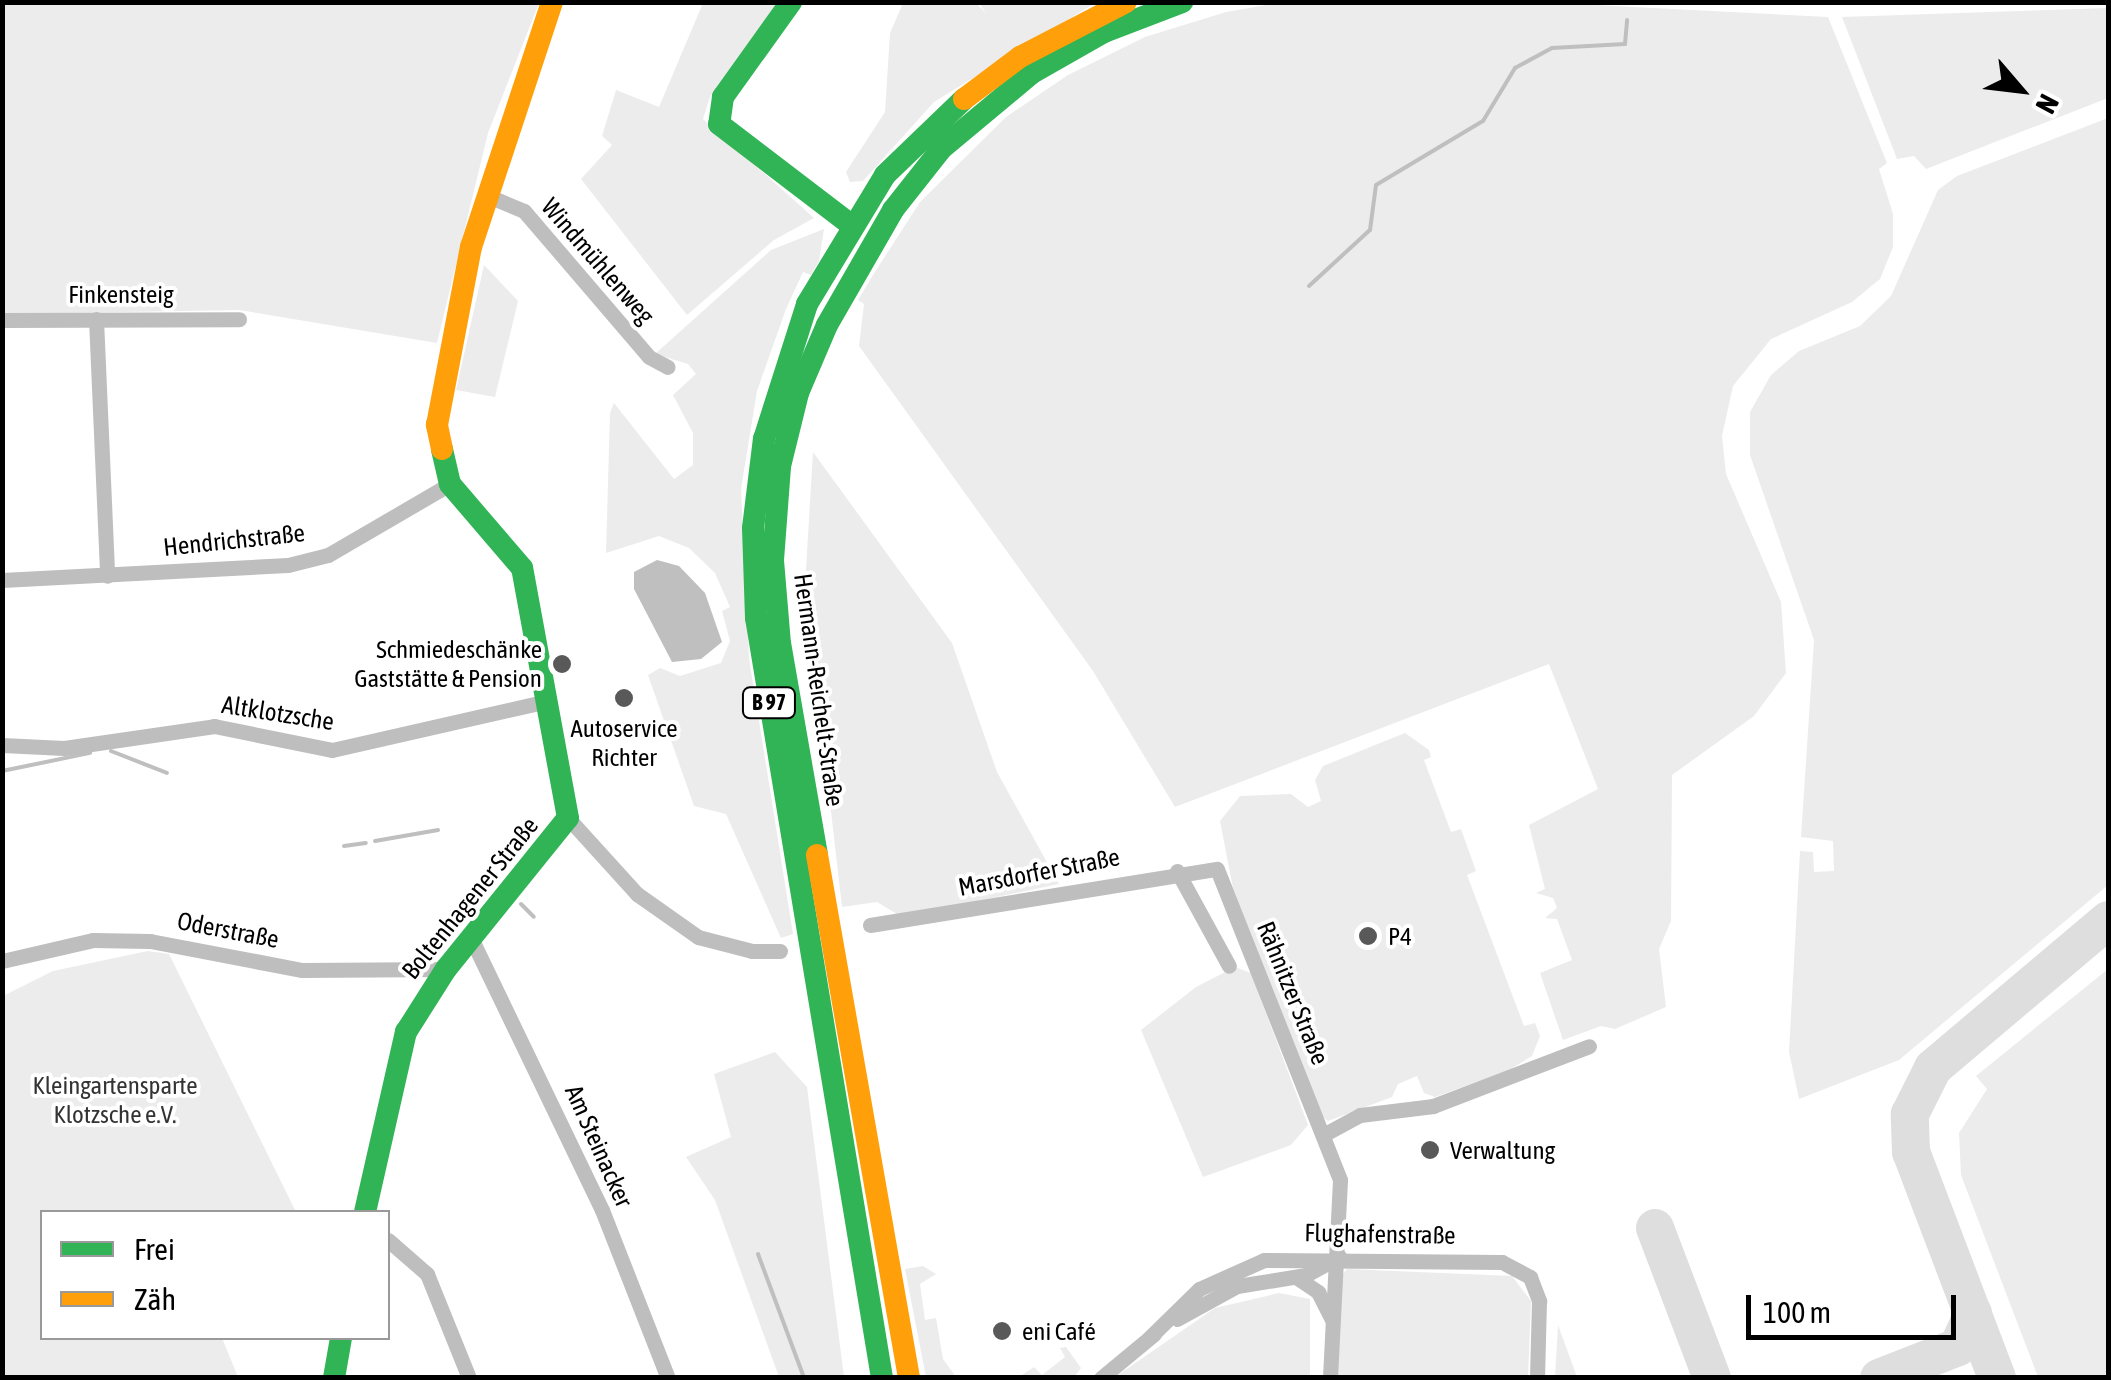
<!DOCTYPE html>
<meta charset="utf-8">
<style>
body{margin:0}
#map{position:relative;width:2111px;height:1380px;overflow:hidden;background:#fff;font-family:"Asap Condensed",sans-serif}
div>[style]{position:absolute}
.green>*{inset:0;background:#ececec}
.water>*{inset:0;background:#bfbfbf}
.stream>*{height:4px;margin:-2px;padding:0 2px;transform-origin:2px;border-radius:2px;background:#bfbfbf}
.taxiway>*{height:38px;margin:-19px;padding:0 19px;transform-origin:19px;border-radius:19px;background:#dedede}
.street>*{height:15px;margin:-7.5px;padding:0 7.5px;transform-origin:7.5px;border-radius:7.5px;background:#bebebe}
.fast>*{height:22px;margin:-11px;padding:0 11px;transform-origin:11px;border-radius:11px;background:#30b455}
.slow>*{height:22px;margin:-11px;padding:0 11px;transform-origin:11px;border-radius:11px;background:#ff9f0a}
.dots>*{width:28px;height:28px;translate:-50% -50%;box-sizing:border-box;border:5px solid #fff;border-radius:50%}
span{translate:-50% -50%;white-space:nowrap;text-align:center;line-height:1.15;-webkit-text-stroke:8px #fff;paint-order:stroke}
.shield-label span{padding:2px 8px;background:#fff;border:2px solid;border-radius:8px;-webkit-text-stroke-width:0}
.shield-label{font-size:22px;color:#000;font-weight:700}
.street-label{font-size:25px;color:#000}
.poi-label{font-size:25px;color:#000}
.right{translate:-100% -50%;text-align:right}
.left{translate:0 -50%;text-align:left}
.park-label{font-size:25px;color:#333}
.frame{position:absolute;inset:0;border:5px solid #000;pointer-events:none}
.legend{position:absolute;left:40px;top:1210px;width:350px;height:130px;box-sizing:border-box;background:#fff;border:2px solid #999;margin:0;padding:12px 18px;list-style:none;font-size:30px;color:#000}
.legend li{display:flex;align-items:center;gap:20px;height:50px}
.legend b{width:50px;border:2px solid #999}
.north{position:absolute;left:1971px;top:40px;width:100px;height:100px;-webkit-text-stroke:8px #fff;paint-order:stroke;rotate:118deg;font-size:28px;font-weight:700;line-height:40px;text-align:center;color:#000}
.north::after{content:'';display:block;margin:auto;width:35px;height:45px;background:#000;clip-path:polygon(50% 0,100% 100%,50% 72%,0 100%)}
.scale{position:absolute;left:1746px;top:1295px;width:210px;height:45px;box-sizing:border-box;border:5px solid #000;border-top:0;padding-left:12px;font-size:30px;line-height:35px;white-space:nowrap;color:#000;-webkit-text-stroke:8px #fff;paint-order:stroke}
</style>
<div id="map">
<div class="green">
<div style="clip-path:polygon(1284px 2px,1536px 2px,1828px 17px,1887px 163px,1879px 169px,1893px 214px,1893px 247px,1880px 279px,1852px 302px,1771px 339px,1733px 386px,1722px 436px,1726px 474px,1781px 602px,1786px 673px,1754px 716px,1672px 775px,1671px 921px,1659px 949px,1666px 1007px,1615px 1029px,1601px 1026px,1563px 1040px,1540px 973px,1572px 960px,1557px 919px,1545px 918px,1557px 908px,1553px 898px,1536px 893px,1545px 889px,1529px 825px,1598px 789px,1549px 664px,1175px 807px,1093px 671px,859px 346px,864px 304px,858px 300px,873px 275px,920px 202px,1006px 117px,1068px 75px,1145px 37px,1226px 12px)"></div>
<div style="clip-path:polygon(2px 3px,539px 3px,488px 133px,437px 343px,239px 310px,3px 314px)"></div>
<div style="clip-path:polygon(703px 3px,779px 3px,710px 97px,703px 119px,814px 218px,774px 240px,687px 315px,581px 179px,612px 145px,602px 136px,616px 90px,659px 107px)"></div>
<div style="clip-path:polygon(903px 3px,976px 3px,986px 13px,979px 3px,1095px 3px,934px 102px,863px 181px,850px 182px,846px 172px,885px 112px,890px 33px)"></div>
<div style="clip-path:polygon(2108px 8px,2108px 98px,1926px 169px,1914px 156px,1897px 159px,1842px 17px)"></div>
<div style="clip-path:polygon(2108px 118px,2108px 885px,1899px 1060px,1799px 1099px,1789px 1052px,1800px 851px,1813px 852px,1814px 872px,1834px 871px,1833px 841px,1801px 837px,1814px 640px,1750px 455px,1750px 412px,1771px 375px,1799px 351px,1860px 326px,1891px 296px,1938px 190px,1957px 176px)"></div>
<div style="clip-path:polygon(824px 229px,819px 261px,811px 275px,803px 272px,786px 309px,757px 391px,741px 489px,749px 658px,793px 934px,781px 938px,726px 814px,694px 806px,648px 675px,660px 668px,680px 676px,721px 663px,730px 641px,722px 611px,730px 607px,715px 573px,689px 548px,659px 536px,606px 553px,610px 413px,614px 403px,674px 479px,693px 465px,693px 433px,673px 395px,696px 374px,688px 364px,655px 354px,771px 250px)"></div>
<div style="clip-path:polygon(484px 265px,518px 301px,495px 397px,456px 390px)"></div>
<div style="clip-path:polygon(813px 452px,952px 643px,997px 772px,1059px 884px,902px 917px,877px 902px,842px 907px,805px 586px)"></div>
<div style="clip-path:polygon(1405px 733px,1429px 750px,1431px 757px,1424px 760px,1451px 832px,1461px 829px,1476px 871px,1467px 875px,1524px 1026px,1535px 1023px,1540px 1036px,1532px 1056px,1509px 1070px,1435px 1097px,1424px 1093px,1417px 1076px,1398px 1084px,1392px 1097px,1328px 1121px,1320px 1115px,1233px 888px,1220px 821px,1240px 796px,1291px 794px,1308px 807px,1321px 801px,1315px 780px,1323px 766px)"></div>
<div style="clip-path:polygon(148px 951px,169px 954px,296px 1212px,42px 1212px,42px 1338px,222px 1338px,238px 1377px,3px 1377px,3px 996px,53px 971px)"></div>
<div style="clip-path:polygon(1235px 967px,1251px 973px,1308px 1125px,1291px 1145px,1203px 1177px,1141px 1030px,1196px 987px)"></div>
<div style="clip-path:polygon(2108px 969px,2108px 1377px,2038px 1377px,1961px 1175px,1959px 1133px,1987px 1089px,1976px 1076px)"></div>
<div style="clip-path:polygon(775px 1052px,807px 1087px,844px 1377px,779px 1377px,715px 1200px,686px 1157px,731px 1137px,714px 1074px)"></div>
<div style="clip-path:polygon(923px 1266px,936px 1274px,920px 1284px,925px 1320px,936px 1318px,943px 1359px,956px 1377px,926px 1377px,905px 1269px)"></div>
<div style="clip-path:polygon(1347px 1269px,1512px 1276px,1531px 1301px,1528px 1377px,1334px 1378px,1340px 1277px)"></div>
<div style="clip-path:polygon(1279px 1293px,1310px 1299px,1310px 1377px,1115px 1377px,1215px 1308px)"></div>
<div style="clip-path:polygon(1558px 1325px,1577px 1377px,1555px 1377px)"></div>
<div style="clip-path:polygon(1066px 1347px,1081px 1368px,1074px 1377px,1019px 1377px,1034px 1367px,1042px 1375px,1065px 1357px,1060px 1348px)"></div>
</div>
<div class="water">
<div style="clip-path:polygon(657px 560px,679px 566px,705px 593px,722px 642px,701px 659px,672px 662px,634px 589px,634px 572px)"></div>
</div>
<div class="stream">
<div style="left:1309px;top:286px;width:83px;rotate:-42.6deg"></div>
<div style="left:1370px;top:230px;width:45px;rotate:-82.4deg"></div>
<div style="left:1376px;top:185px;width:125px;rotate:-30.9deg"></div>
<div style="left:1483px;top:121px;width:62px;rotate:-58.9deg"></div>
<div style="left:1515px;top:68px;width:42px;rotate:-28.4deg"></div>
<div style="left:1552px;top:48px;width:73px;rotate:-3.1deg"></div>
<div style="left:1625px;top:44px;width:24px;rotate:-85deg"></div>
<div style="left:111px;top:751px;width:60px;rotate:21.4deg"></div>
<div style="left:2px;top:771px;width:90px;rotate:-11.6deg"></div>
<div style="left:375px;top:841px;width:64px;rotate:-9.9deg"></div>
<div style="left:344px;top:846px;width:22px;rotate:-8deg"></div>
<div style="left:521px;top:904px;width:18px;rotate:45deg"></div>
<div style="left:758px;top:1254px;width:132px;rotate:69.6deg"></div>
</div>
<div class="taxiway">
<div style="left:1655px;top:1228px;width:160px;rotate:69.2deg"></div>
<div style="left:1879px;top:1378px;width:85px;rotate:-21.4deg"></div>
<div style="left:1958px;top:1347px;width:37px;rotate:-66deg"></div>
<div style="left:1997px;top:1378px;width:242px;rotate:-110.8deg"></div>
<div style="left:1911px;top:1152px;width:38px;rotate:-92deg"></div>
<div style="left:1910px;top:1114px;width:51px;rotate:-63.4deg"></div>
<div style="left:1933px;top:1068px;width:229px;rotate:-40.2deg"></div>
</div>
<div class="street">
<div style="left:486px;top:195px;width:41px;rotate:22.8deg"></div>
<div style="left:524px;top:211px;width:192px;rotate:49.4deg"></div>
<div style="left:649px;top:357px;width:21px;rotate:28deg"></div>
<div style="left:96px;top:319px;width:257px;rotate:87.5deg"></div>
<div style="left:2px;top:320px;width:237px;rotate:-0.2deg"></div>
<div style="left:2px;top:580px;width:286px;rotate:-3deg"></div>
<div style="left:288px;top:565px;width:41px;rotate:-14deg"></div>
<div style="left:328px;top:555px;width:141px;rotate:-30.2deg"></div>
<div style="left:2px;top:745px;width:62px;rotate:2.8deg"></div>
<div style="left:64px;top:748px;width:152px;rotate:-8.3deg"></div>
<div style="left:214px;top:726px;width:120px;rotate:11.5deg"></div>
<div style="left:332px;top:750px;width:216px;rotate:-12.8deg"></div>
<div style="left:568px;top:818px;width:103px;rotate:47.8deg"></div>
<div style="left:637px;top:894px;width:75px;rotate:35.2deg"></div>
<div style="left:698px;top:937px;width:56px;rotate:14.5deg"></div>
<div style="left:752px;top:951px;width:28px"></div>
<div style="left:1177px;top:871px;width:108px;rotate:61.3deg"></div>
<div style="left:870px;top:925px;width:351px;rotate:-9.2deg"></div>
<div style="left:1217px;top:869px;width:334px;rotate:68.4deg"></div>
<div style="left:1340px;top:1180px;width:198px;rotate:92.9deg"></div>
<div style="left:472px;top:940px;width:300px;rotate:64.3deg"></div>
<div style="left:602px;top:1210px;width:180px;rotate:68.6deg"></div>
<div style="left:2px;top:961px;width:93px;rotate:-13deg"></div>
<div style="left:93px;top:940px;width:57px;rotate:1deg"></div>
<div style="left:150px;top:941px;width:155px;rotate:10.8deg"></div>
<div style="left:302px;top:970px;width:144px;rotate:-0.4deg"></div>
<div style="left:1323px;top:1135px;width:42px;rotate:-28.4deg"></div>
<div style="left:1360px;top:1115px;width:74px;rotate:-7deg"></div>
<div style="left:1433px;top:1106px;width:167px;rotate:-21deg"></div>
<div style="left:388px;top:1240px;width:52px;rotate:41.1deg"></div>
<div style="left:427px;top:1274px;width:112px;rotate:68deg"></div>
<div style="left:1296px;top:1277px;width:27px;rotate:34deg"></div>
<div style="left:1318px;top:1292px;width:30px;rotate:63deg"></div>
<div style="left:1177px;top:1319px;width:68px;rotate:-28.8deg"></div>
<div style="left:1237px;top:1286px;width:70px;rotate:-9.1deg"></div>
<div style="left:1306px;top:1275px;width:38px;rotate:-29deg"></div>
<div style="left:1149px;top:1338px;width:70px;rotate:-44.4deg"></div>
<div style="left:1199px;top:1289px;width:71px;rotate:-24deg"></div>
<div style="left:1264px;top:1260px;width:238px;rotate:0.5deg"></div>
<div style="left:1502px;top:1262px;width:32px;rotate:28deg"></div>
<div style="left:1530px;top:1277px;width:26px;rotate:69deg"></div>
<div style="left:1539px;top:1301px;width:77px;rotate:91.5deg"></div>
<div style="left:1101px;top:1378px;width:69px;rotate:-39.7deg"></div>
</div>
<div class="fast">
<div style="left:791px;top:2px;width:117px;rotate:125.6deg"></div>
<div style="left:723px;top:97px;width:27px;rotate:98deg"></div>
<div style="left:719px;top:124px;width:166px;rotate:37.4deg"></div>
<div style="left:817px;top:855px;width:214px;rotate:-99.9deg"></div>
<div style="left:780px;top:644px;width:84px;rotate:-94.8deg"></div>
<div style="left:773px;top:560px;width:94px;rotate:-85.7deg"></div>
<div style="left:780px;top:466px;width:75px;rotate:-76.1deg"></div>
<div style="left:798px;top:393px;width:74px;rotate:-66.9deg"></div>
<div style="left:827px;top:325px;width:133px;rotate:-60.1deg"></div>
<div style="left:893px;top:210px;width:79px;rotate:-51.7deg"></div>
<div style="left:942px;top:148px;width:117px;rotate:-39.8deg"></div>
<div style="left:1032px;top:73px;width:83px;rotate:-29.7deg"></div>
<div style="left:1104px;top:32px;width:84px;rotate:-21deg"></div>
<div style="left:365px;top:1212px;width:185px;rotate:-77.2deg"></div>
<div style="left:406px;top:1032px;width:75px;rotate:-57.6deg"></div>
<div style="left:446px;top:969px;width:194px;rotate:-51.1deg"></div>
<div style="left:568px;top:818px;width:254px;rotate:-100.4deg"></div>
<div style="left:522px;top:568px;width:111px;rotate:-130.6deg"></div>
<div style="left:450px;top:484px;width:36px;rotate:-103deg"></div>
<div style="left:334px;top:1378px;width:41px;rotate:-80.1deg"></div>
<div style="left:882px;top:1378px;width:770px;rotate:-99.41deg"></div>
<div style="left:756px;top:618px;width:90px;rotate:-91.9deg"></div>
<div style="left:753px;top:528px;width:90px;rotate:-83deg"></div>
<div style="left:764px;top:439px;width:142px;rotate:-72.3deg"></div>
<div style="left:807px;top:304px;width:151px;rotate:-58.8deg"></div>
<div style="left:885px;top:175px;width:110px;rotate:-43.9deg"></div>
</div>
<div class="slow">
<div style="left:964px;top:99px;width:70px;rotate:-36.9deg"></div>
<div style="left:1020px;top:57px;width:119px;rotate:-27.4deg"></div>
<div style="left:442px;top:449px;width:25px;rotate:-102deg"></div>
<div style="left:437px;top:425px;width:181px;rotate:-79.2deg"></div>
<div style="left:471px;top:247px;width:258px;rotate:-71.7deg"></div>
<div style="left:817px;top:855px;width:531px;rotate:80.02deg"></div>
</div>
<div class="dots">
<div style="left:562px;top:664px;background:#595959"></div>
<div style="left:624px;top:698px;background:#595959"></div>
<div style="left:1368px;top:936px;background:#595959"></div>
<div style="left:1430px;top:1150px;background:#595959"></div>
<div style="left:1002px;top:1331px;background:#595959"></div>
</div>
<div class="shield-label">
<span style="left:769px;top:703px">B 97</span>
</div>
<div class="street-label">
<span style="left:598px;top:261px;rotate:49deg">Windmühlenweg</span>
<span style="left:121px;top:294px">Finkensteig</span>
<span style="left:234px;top:540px;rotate:-6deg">Hendrichstraße</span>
<span style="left:819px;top:690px;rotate:82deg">Hermann-Reichelt-Straße</span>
<span style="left:278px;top:713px;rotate:9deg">Altklotzsche</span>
<span style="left:1039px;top:872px;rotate:-11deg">Marsdorfer Straße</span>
<span style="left:470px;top:898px;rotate:-51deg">Boltenhagener Straße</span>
<span style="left:228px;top:930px;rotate:11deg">Oderstraße</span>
<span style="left:1293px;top:993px;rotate:68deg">Rähnitzer Straße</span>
<span style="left:599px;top:1146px;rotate:66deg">Am Steinacker</span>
<span style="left:1380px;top:1234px;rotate:1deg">Flughafenstraße</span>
</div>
<div class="poi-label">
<span class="right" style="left:542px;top:664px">Schmiedeschänke<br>Gaststätte &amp; Pension</span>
<span style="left:624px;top:743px">Autoservice<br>Richter</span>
<span class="left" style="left:1388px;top:936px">P4</span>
<span class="left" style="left:1450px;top:1150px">Verwaltung</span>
<span class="left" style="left:1022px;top:1331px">eni Café</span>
</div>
<div class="park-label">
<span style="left:115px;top:1100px">Kleingartensparte<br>Klotzsche e.V.</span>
</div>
<div class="frame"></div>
<ul class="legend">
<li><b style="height:12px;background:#30b455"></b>Frei</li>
<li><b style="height:12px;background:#ff9f0a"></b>Zäh</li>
</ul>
<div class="north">N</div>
<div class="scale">100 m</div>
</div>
